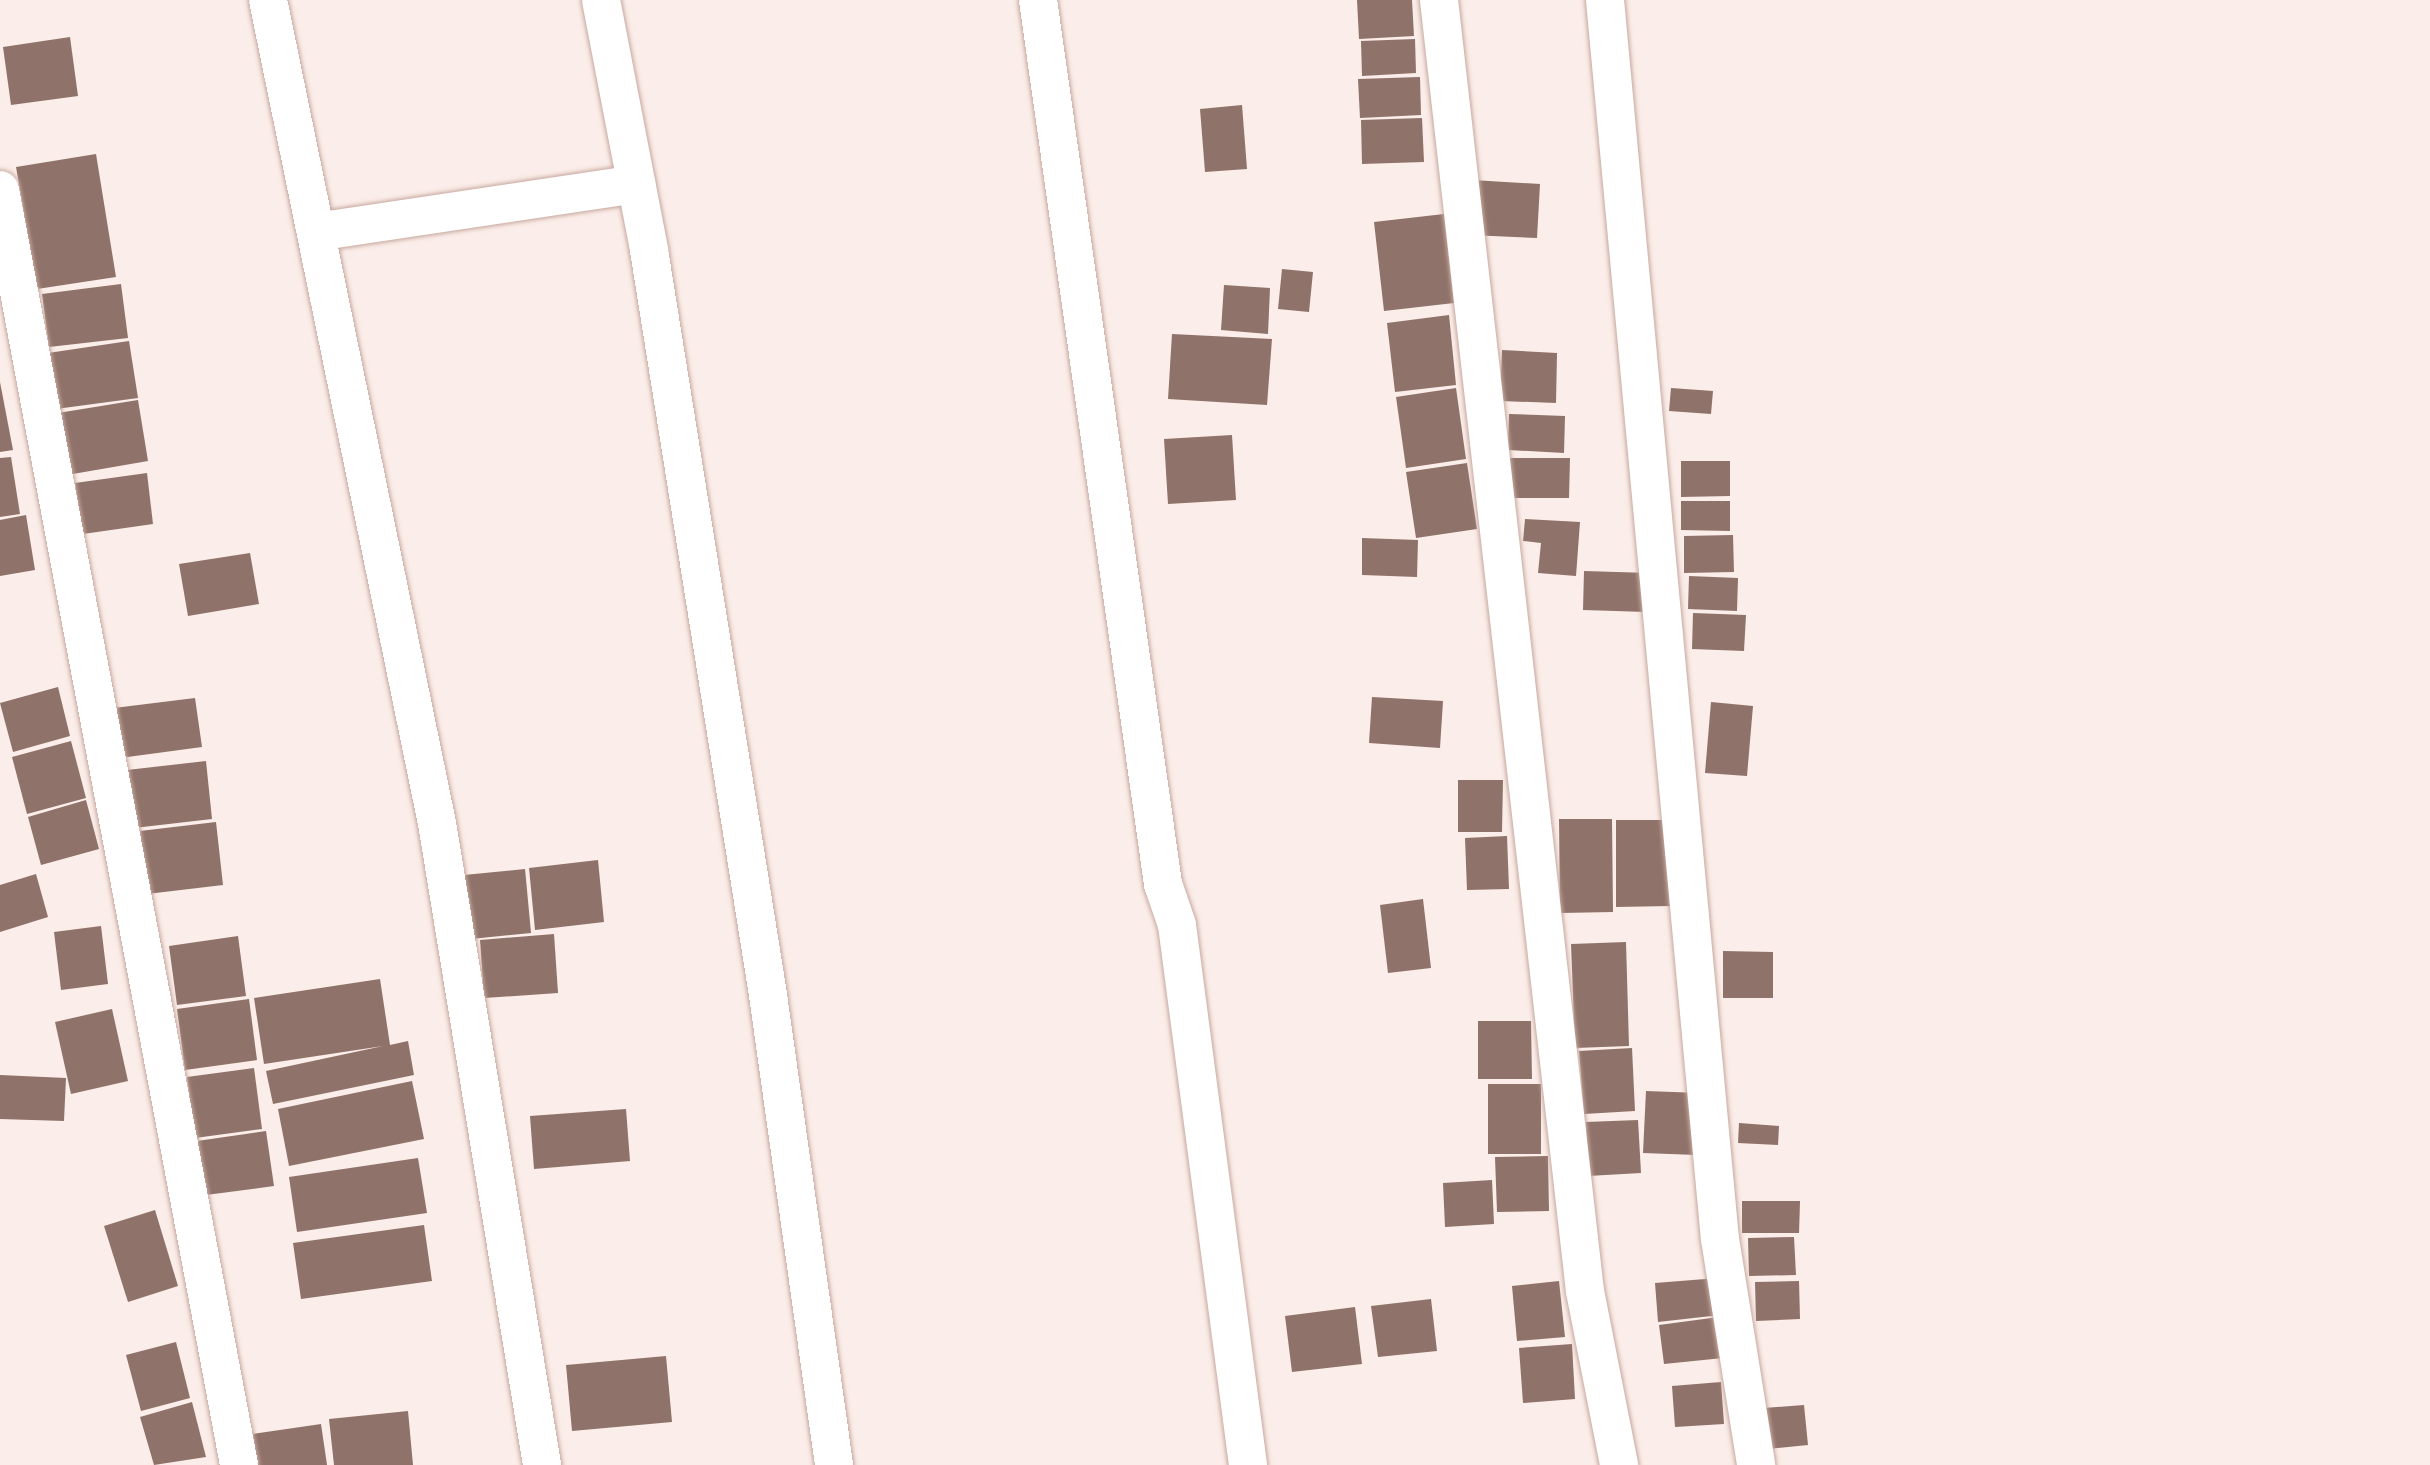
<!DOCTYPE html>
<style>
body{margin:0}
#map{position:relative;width:2430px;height:1465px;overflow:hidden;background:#fbede9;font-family:"Open Sans",sans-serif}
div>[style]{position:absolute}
.building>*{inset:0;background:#8f7269}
.roads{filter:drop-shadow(0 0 2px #c7a89e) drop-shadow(0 0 2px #c7a89e)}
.minor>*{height:38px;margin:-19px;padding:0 19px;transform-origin:19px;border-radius:19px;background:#fff}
span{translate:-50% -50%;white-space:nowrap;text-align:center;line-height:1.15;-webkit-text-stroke:5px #fefefe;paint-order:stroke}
</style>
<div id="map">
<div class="building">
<div style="clip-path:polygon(1357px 0,1412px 0,1414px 36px,1359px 39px)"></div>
<div style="clip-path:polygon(70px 37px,78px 96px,11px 105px,3px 47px)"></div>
<div style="clip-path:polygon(1415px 39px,1416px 73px,1362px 76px,1361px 41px)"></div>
<div style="clip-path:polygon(1420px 77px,1421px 115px,1360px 118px,1358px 79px)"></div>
<div style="clip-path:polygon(1242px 105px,1247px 169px,1205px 172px,1200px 109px)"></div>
<div style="clip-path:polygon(1422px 118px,1424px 162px,1362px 164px,1361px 120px)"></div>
<div style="clip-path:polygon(96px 154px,116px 277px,37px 289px,16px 167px)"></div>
<div style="clip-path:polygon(1472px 180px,1540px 184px,1537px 238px,1469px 235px)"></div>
<div style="clip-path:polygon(1444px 214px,1454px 303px,1384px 311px,1374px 222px)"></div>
<div style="clip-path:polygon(1282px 269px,1313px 272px,1309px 312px,1278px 309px)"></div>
<div style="clip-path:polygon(121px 284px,128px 338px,49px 347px,42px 294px)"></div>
<div style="clip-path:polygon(1224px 285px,1270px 288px,1268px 334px,1221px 330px)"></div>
<div style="clip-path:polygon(1449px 315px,1456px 385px,1395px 392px,1387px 323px)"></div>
<div style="clip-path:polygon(1172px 334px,1272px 339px,1267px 405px,1168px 399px)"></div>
<div style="clip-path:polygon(129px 341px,138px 398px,56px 409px,48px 353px)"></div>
<div style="clip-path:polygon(1502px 350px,1557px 353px,1556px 403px,1500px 401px)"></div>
<div style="clip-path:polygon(0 382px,13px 450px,0 452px)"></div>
<div style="clip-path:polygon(1456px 388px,1466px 459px,1406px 468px,1396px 397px)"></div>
<div style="clip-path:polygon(1671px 388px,1713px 391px,1711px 414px,1669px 411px)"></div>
<div style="clip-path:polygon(138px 400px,148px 461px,67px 475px,58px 413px)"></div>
<div style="clip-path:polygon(1509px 414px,1565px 416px,1564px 453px,1508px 450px)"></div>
<div style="clip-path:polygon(1232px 435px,1236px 500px,1168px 504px,1164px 439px)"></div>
<div style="clip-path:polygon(11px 457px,20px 514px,0 517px,0 458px)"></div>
<div style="clip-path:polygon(1508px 458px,1570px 458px,1569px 498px,1508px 498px)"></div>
<div style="clip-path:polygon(1681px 461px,1730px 461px,1730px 496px,1681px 497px)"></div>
<div style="clip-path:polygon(1467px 463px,1477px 529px,1416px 538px,1406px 472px)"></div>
<div style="clip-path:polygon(147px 473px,153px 524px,83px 534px,75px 483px)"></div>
<div style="clip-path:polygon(1681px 501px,1730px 501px,1730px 531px,1681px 530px)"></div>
<div style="clip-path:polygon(26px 515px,35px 570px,0 576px,0 520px)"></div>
<div style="clip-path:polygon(1525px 519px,1580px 522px,1576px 576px,1538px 573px,1541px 543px,1523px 541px)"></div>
<div style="clip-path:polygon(1733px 535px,1734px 572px,1684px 573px,1684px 536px)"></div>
<div style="clip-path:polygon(1362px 538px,1418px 540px,1417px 577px,1362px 575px)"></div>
<div style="clip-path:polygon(250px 553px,259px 604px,188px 616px,179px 564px)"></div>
<div style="clip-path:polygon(1584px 571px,1649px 573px,1647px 612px,1583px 610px)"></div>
<div style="clip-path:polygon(1689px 576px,1738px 578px,1737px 611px,1688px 609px)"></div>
<div style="clip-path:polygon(1693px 613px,1746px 615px,1744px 651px,1692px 649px)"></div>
<div style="clip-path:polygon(58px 687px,70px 736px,13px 752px,0 703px)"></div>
<div style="clip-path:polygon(1372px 697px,1443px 701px,1440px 748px,1369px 743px)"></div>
<div style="clip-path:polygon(195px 698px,202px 747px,120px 758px,114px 708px)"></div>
<div style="clip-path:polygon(1711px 702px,1753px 706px,1747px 776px,1705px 773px)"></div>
<div style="clip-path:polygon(71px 741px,86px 798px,27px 814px,12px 757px)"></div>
<div style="clip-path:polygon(206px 761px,212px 819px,134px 828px,127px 770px)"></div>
<div style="clip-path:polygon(1458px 780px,1503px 780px,1502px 832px,1458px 832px)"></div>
<div style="clip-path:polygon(86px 800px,99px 849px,41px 865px,28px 817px)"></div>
<div style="clip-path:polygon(1559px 819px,1612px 819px,1613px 912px,1560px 913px)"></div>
<div style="clip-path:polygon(1616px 820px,1669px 820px,1670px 906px,1616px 907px)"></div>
<div style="clip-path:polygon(216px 822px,223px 885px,147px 894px,140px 831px)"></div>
<div style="clip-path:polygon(1507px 836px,1509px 889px,1467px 890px,1465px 838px)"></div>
<div style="clip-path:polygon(598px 860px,604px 922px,535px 930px,529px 868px)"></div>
<div style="clip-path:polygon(525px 869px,531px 933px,471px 939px,464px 875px)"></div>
<div style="clip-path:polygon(36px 874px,48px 917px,0 932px,0 885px)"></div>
<div style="clip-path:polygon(1423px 899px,1431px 968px,1388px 973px,1380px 905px)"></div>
<div style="clip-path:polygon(101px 926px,108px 984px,61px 990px,54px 932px)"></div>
<div style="clip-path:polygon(554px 934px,558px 993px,484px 998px,480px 940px)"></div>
<div style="clip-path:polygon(238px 936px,246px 996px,177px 1005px,169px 946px)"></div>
<div style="clip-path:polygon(1626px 942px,1629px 1046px,1575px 1048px,1571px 944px)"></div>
<div style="clip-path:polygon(1723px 951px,1773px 952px,1773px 998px,1723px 998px)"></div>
<div style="clip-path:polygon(380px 979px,390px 1045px,408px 1041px,414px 1075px,273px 1104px,266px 1071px,383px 1046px,264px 1064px,254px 998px)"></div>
<div style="clip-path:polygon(249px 999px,257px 1060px,185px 1070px,177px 1009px)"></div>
<div style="clip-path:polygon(112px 1009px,128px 1081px,71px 1094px,55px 1022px)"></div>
<div style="clip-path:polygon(1478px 1021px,1531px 1021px,1532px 1079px,1478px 1079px)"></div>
<div style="clip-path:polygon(1632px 1048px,1635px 1111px,1584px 1114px,1579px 1051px)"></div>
<div style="clip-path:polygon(254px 1068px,262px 1129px,195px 1138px,187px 1077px)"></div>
<div style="clip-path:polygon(0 1075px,66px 1078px,64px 1121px,0 1119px)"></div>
<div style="clip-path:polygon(412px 1081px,424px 1139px,289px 1166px,278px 1109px)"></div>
<div style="clip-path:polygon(1488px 1084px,1541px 1084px,1541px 1154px,1488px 1154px)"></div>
<div style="clip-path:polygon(1646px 1091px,1700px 1093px,1697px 1155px,1643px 1153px)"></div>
<div style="clip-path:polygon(626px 1109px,630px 1161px,534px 1169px,530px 1116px)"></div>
<div style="clip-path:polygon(1638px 1120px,1641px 1173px,1588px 1176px,1586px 1122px)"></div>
<div style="clip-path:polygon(1739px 1123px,1779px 1126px,1778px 1145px,1738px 1143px)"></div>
<div style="clip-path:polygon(266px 1131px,274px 1186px,206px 1195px,197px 1141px)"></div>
<div style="clip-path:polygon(1548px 1156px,1549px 1211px,1497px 1212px,1495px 1157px)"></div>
<div style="clip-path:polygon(418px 1158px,427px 1213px,297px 1232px,289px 1177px)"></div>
<div style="clip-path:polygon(1492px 1180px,1494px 1224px,1445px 1227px,1443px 1183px)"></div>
<div style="clip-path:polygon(1742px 1201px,1800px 1201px,1799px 1233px,1742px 1233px)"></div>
<div style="clip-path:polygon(155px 1210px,178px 1286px,128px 1302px,104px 1226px)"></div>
<div style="clip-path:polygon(424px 1225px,432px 1281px,301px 1299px,293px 1243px)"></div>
<div style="clip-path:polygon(1794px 1237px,1796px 1275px,1749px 1276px,1748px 1238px)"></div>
<div style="clip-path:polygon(1718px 1278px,1720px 1315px,1658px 1322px,1655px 1283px)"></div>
<div style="clip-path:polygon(1559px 1281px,1565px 1337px,1517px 1341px,1512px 1286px)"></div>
<div style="clip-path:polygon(1799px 1281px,1800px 1319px,1756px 1321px,1755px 1282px)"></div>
<div style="clip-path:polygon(1431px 1299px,1437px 1351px,1378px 1357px,1371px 1306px)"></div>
<div style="clip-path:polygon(1355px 1307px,1362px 1364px,1292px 1372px,1285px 1316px)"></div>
<div style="clip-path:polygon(1719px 1317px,1723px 1358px,1664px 1364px,1659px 1325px)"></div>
<div style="clip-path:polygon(176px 1342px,190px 1398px,141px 1411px,126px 1355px)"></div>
<div style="clip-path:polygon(1572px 1344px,1575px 1399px,1523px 1403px,1519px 1348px)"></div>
<div style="clip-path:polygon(666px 1356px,672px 1422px,572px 1431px,566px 1365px)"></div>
<div style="clip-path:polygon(1721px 1382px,1724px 1424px,1675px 1427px,1672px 1386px)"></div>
<div style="clip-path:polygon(192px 1402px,206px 1457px,154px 1465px,140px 1417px)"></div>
<div style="clip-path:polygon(1804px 1405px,1808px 1445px,1768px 1449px,1764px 1408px)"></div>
<div style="clip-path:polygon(408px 1411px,413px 1465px,334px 1465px,329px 1419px)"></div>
<div style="clip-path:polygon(321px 1424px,327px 1465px,257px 1465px,253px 1434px)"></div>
</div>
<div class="roads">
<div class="minor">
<div style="left:268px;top:0;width:840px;rotate:78.4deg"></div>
<div style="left:437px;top:823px;width:651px;rotate:80.71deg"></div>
<div style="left:601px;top:0;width:255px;rotate:79.1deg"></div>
<div style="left:649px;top:250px;width:754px;rotate:80.92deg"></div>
<div style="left:768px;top:995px;width:475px;rotate:82deg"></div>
<div style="left:1038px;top:0;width:893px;rotate:81.95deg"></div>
<div style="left:1163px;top:884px;width:43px;rotate:71.1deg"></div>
<div style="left:1177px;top:925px;width:545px;rotate:82.51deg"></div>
<div style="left:1439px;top:0;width:1299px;rotate:83.55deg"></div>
<div style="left:1585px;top:1291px;width:177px;rotate:78.9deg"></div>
<div style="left:1605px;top:0;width:1244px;rotate:84.7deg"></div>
<div style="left:1720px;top:1239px;width:229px;rotate:80.9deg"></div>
<div style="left:0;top:190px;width:1297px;rotate:79.38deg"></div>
<div style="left:316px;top:232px;width:324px;rotate:-8.5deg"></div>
</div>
</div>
</div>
